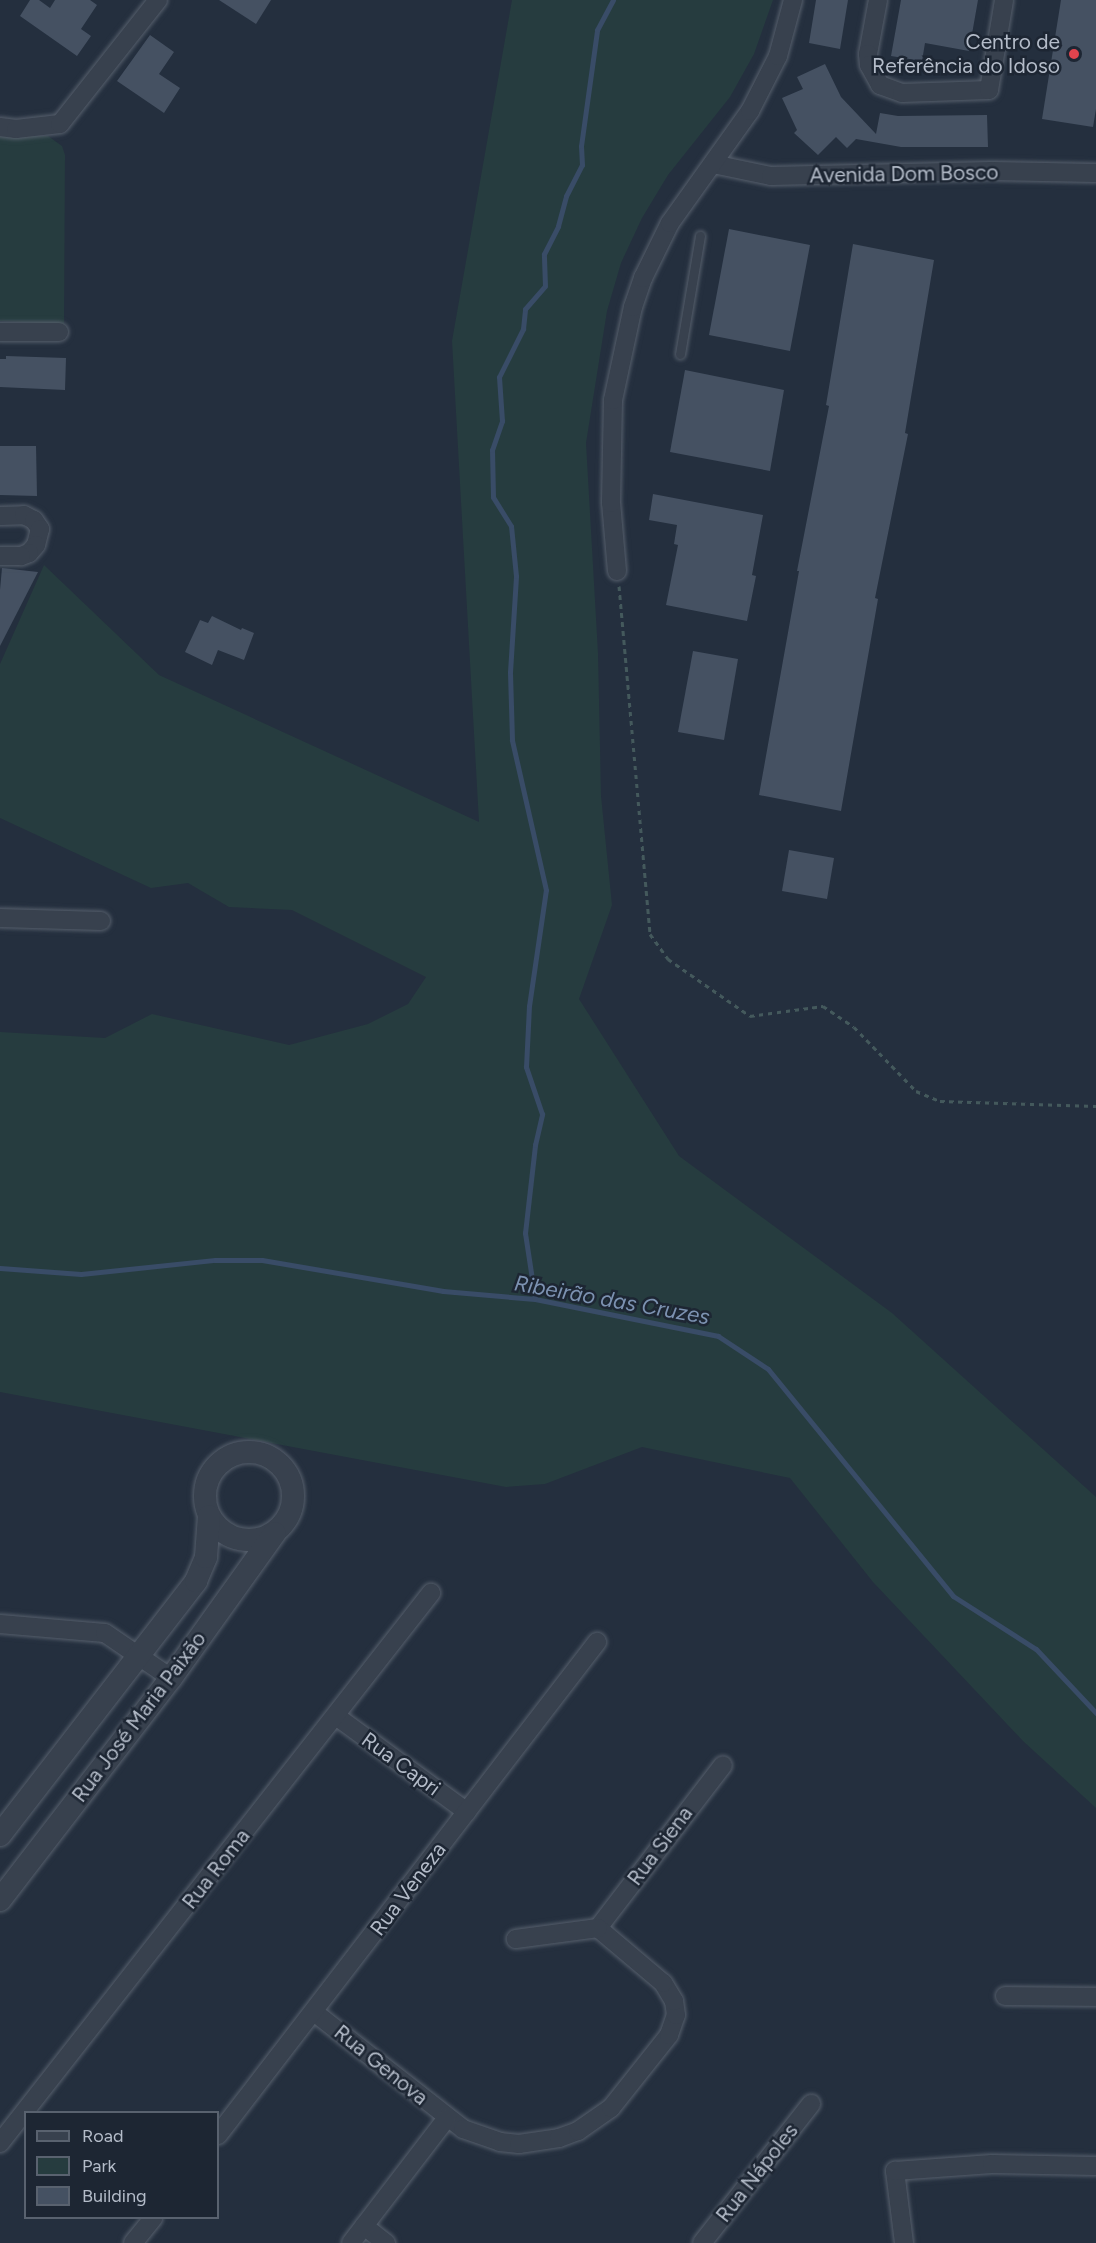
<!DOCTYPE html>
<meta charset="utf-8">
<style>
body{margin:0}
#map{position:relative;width:1096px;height:2243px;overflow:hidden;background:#242f3e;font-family:Figtree,sans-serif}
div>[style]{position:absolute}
.green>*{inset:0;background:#263c3f}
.stream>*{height:5px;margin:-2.5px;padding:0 2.5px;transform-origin:2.5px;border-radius:2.5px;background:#394c67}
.building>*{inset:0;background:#455162}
.path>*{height:3px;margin-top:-1.5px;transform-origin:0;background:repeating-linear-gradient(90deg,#44595c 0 4.5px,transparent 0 9px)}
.roads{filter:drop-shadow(0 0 2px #565f6c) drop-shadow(0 0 2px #565f6c)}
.service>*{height:9px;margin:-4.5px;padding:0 4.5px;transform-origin:4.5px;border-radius:4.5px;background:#38414e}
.minor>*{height:18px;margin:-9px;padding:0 9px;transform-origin:9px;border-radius:9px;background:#38414e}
.tertiary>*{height:22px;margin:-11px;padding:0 11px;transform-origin:11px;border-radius:11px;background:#38414e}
.tertiary>.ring{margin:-11px;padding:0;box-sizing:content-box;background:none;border:22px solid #38414e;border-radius:50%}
.dots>*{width:16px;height:16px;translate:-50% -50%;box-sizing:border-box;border:3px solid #1d2633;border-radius:50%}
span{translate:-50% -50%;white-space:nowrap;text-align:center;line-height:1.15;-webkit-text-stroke:5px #1d2633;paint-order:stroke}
.poi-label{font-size:21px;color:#b4bcc9}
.right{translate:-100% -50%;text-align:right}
.street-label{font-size:21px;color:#b4bcc9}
.water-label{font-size:22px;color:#7c92b1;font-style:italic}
.legend{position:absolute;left:24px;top:2111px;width:195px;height:108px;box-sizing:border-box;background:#1d2633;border:2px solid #59626f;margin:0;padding:8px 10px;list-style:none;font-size:18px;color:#b4bcc9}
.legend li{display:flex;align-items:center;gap:12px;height:30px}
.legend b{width:30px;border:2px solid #59626f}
</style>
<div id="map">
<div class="green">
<div style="clip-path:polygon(512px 0,773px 0,754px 54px,730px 97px,668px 175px,642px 218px,621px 263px,607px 311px,586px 443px,598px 653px,601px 796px,612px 905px,579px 999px,679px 1156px,892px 1313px,1096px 1497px,1096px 1808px,1023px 1741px,873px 1582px,790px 1478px,642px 1447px,545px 1484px,506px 1487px,0 1392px,0 1032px,105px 1038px,152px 1014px,289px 1045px,368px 1024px,408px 1004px,426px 977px,292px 910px,229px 907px,188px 883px,151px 888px,0 818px,0 664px,44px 565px,159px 675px,479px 822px,452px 341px)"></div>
<div style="clip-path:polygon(0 135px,48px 136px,62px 146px,65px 155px,64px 324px,0 321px)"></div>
</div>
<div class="stream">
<div style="left:0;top:1268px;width:81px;rotate:4.2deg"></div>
<div style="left:81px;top:1274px;width:135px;rotate:-6deg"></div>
<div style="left:215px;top:1260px;width:47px"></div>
<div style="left:262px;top:1260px;width:184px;rotate:9.7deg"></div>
<div style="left:443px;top:1291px;width:92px;rotate:5deg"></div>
<div style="left:535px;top:1299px;width:187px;rotate:11.4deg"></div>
<div style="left:718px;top:1336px;width:60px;rotate:33.4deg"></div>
<div style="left:768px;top:1369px;width:293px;rotate:50.8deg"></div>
<div style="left:953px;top:1596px;width:98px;rotate:32.6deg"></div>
<div style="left:1036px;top:1649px;width:88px;rotate:46.8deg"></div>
<div style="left:535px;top:1299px;width:67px;rotate:-98.6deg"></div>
<div style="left:525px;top:1233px;width:89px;rotate:-83.5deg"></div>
<div style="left:535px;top:1145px;width:32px;rotate:-77deg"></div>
<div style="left:542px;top:1114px;width:50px;rotate:-108.8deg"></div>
<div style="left:526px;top:1067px;width:61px;rotate:-87.2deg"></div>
<div style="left:529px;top:1006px;width:117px;rotate:-81.7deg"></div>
<div style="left:546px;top:890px;width:154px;rotate:-102.8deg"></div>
<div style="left:512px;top:740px;width:68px;rotate:-91.7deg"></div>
<div style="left:510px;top:672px;width:96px;rotate:-86.4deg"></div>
<div style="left:516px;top:576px;width:50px;rotate:-95.7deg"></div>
<div style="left:511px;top:526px;width:34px;rotate:-122deg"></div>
<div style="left:493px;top:497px;width:47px;rotate:-91.2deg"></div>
<div style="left:492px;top:450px;width:31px;rotate:-71deg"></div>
<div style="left:502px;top:421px;width:44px;rotate:-93.9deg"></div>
<div style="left:499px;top:377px;width:54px;rotate:-63.4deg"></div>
<div style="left:523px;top:329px;width:20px;rotate:-84deg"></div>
<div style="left:525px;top:309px;width:30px;rotate:-49deg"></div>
<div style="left:545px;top:286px;width:32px;rotate:-92deg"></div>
<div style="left:544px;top:254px;width:31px;rotate:-63deg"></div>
<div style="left:558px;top:226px;width:31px;rotate:-75deg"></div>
<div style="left:566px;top:196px;width:35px;rotate:-63deg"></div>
<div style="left:582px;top:165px;width:19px;rotate:-93deg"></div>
<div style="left:581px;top:146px;width:117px;rotate:-82.1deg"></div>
<div style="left:597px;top:30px;width:34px;rotate:-62deg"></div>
</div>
<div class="building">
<div style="clip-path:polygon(30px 0,39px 0,50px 8px,55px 0,90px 0,97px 5px,81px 29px,91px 36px,77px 56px,20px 16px)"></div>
<div style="clip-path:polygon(219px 0,271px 0,256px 24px)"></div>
<div style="clip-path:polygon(816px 0,848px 0,840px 49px,809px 43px)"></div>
<div style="clip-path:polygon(901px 0,978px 0,969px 51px,925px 43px,922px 61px,891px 56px)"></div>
<div style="clip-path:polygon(1061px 0,1096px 0,1096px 109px,1093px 127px,1042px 119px)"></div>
<div style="clip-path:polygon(150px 35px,174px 52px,159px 74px,180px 88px,164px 113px,117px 81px)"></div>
<div style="clip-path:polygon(825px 64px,841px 97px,876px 134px,880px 113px,898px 116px,987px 115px,988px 147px,901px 147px,856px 139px,847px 148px,836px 137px,818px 155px,794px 133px,797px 130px,782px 98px,803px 89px,797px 77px)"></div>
<div style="clip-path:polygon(729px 229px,810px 245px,790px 351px,709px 335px)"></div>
<div style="clip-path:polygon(853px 244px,934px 260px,905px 433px,908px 434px,875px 598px,878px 599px,841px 811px,759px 795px,799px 571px,797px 571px,829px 406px,826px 405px)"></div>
<div style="clip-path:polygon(6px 356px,66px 358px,65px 390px,0 387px,0 359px,6px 359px)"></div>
<div style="clip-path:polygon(685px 370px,784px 390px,770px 471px,670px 452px)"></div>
<div style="clip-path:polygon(0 446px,36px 446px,37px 496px,0 495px)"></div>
<div style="clip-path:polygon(653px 494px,763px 515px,752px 575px,756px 576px,747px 621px,666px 605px,678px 545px,674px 544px,677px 525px,649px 520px)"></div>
<div style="clip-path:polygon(2px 568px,38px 572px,0 646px,0 590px)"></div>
<div style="clip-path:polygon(212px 616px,241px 630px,242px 628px,254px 633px,244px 660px,218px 650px,212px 665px,185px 652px,200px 620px,208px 623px)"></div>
<div style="clip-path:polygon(693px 651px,738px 659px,724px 740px,678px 732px)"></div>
<div style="clip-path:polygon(789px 850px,834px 858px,827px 899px,782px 891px)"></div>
</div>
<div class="path">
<div style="left:619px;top:586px;width:349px;rotate:84.9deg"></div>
<div style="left:650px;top:934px;width:31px;rotate:54deg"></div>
<div style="left:668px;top:959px;width:100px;rotate:34.8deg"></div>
<div style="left:750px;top:1016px;width:74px;rotate:-7.8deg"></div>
<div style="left:823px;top:1006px;width:37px;rotate:34deg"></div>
<div style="left:854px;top:1027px;width:89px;rotate:45.9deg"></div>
<div style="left:916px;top:1091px;width:26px;rotate:23deg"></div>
<div style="left:940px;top:1101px;width:156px;rotate:1.8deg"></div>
</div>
<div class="roads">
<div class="service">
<div style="left:680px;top:354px;width:120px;rotate:-80.4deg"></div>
</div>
<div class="minor">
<div style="left:878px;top:0;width:55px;rotate:100.5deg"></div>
<div style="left:868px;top:54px;width:11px;rotate:85deg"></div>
<div style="left:869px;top:65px;width:23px;rotate:61deg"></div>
<div style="left:880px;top:85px;width:23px;rotate:20deg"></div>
<div style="left:902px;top:93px;width:87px;rotate:-2deg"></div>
<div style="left:989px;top:90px;width:91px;rotate:-80.5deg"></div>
<div style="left:0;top:127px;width:16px;rotate:7deg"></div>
<div style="left:16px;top:129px;width:44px;rotate:-6.5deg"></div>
<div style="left:60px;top:124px;width:158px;rotate:-51.7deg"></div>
<div style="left:713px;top:164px;width:59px;rotate:11.7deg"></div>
<div style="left:771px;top:176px;width:221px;rotate:-1.3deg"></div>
<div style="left:992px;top:171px;width:104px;rotate:1.1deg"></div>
<div style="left:0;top:332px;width:59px"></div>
<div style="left:0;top:516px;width:24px;rotate:-2deg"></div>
<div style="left:24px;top:515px;width:11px;rotate:27deg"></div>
<div style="left:34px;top:520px;width:11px;rotate:56deg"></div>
<div style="left:40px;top:529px;width:16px;rotate:104deg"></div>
<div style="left:36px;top:545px;width:11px;rotate:131deg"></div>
<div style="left:29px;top:553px;width:9px;rotate:159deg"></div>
<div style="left:21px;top:556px;width:21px;rotate:180deg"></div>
<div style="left:617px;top:571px;width:68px;rotate:-95deg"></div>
<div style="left:611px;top:503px;width:103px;rotate:-88.9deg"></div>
<div style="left:613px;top:400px;width:95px;rotate:-77.9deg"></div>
<div style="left:633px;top:307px;width:31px;rotate:-71deg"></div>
<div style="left:643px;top:278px;width:61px;rotate:-63.9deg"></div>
<div style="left:670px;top:223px;width:138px;rotate:-54.5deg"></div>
<div style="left:750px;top:111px;width:62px;rotate:-63deg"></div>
<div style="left:778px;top:56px;width:58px;rotate:-75deg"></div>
<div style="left:0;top:918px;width:101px;rotate:1.7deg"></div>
<div style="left:0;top:1624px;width:105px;rotate:4.9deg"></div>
<div style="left:105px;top:1633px;width:80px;rotate:34.3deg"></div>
<div style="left:336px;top:1716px;width:162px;rotate:36.2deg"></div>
<div style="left:598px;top:1928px;width:205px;rotate:-52.5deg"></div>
<div style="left:1005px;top:1996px;width:91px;rotate:0.6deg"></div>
<div style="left:314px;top:2012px;width:189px;rotate:38.1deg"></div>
<div style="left:463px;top:2129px;width:39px;rotate:19deg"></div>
<div style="left:500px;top:2142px;width:19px;rotate:6deg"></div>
<div style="left:519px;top:2144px;width:40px;rotate:-8.5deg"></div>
<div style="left:559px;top:2138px;width:20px;rotate:-20deg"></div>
<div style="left:578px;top:2131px;width:40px;rotate:-34.9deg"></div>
<div style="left:611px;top:2108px;width:93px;rotate:-51.5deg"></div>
<div style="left:669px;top:2035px;width:21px;rotate:-71deg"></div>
<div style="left:676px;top:2015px;width:14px;rotate:-98deg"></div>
<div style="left:674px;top:2001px;width:21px;rotate:-121deg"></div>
<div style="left:663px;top:1983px;width:85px;rotate:-139.8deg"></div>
<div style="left:598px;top:1928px;width:83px;rotate:172.4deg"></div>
<div style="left:218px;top:2135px;width:622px;rotate:-52.45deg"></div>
<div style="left:0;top:2143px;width:699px;rotate:-51.92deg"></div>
<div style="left:364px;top:2226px;width:28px;rotate:38deg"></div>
<div style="left:133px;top:2243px;width:32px;rotate:-51deg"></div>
<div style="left:351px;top:2243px;width:158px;rotate:-52.5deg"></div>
<div style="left:702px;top:2243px;width:177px;rotate:-51.9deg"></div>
<div style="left:904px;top:2243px;width:73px;rotate:-97.1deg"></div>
<div style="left:895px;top:2171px;width:97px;rotate:-4.1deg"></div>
<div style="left:992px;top:2164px;width:104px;rotate:1.1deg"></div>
</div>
<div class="tertiary">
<div class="ring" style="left:205px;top:1452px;width:66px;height:66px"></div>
<div style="left:0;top:1835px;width:321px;rotate:-52.3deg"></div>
<div style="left:196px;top:1581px;width:26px;rotate:-67deg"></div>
<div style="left:206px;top:1557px;width:41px;rotate:-85.8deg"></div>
<div style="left:0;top:1900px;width:280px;rotate:-52.4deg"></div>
<div style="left:171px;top:1678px;width:178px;rotate:-54.4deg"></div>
</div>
</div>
<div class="dots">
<div style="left:1074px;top:54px;background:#e0444e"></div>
</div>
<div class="poi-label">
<span class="right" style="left:1060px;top:54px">Centro de<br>Referência do Idoso</span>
</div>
<div class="street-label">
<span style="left:904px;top:174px;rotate:-1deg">Avenida Dom Bosco</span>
<span style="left:139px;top:1717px;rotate:-53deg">Rua José Maria Paixão</span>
<span style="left:401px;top:1764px;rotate:36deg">Rua Capri</span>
<span style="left:660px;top:1846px;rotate:-53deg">Rua Siena</span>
<span style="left:216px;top:1869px;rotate:-52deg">Rua Roma</span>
<span style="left:408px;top:1889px;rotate:-53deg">Rua Veneza</span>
<span style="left:381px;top:2065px;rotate:39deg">Rua Genova</span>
<span style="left:757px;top:2173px;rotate:-52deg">Rua Nápoles</span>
</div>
<div class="water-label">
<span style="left:612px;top:1300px;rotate:10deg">Ribeirão das Cruzes</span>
</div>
<ul class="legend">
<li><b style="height:8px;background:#38414e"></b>Road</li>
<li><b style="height:16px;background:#263c3f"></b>Park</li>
<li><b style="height:16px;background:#455162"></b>Building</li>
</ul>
</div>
